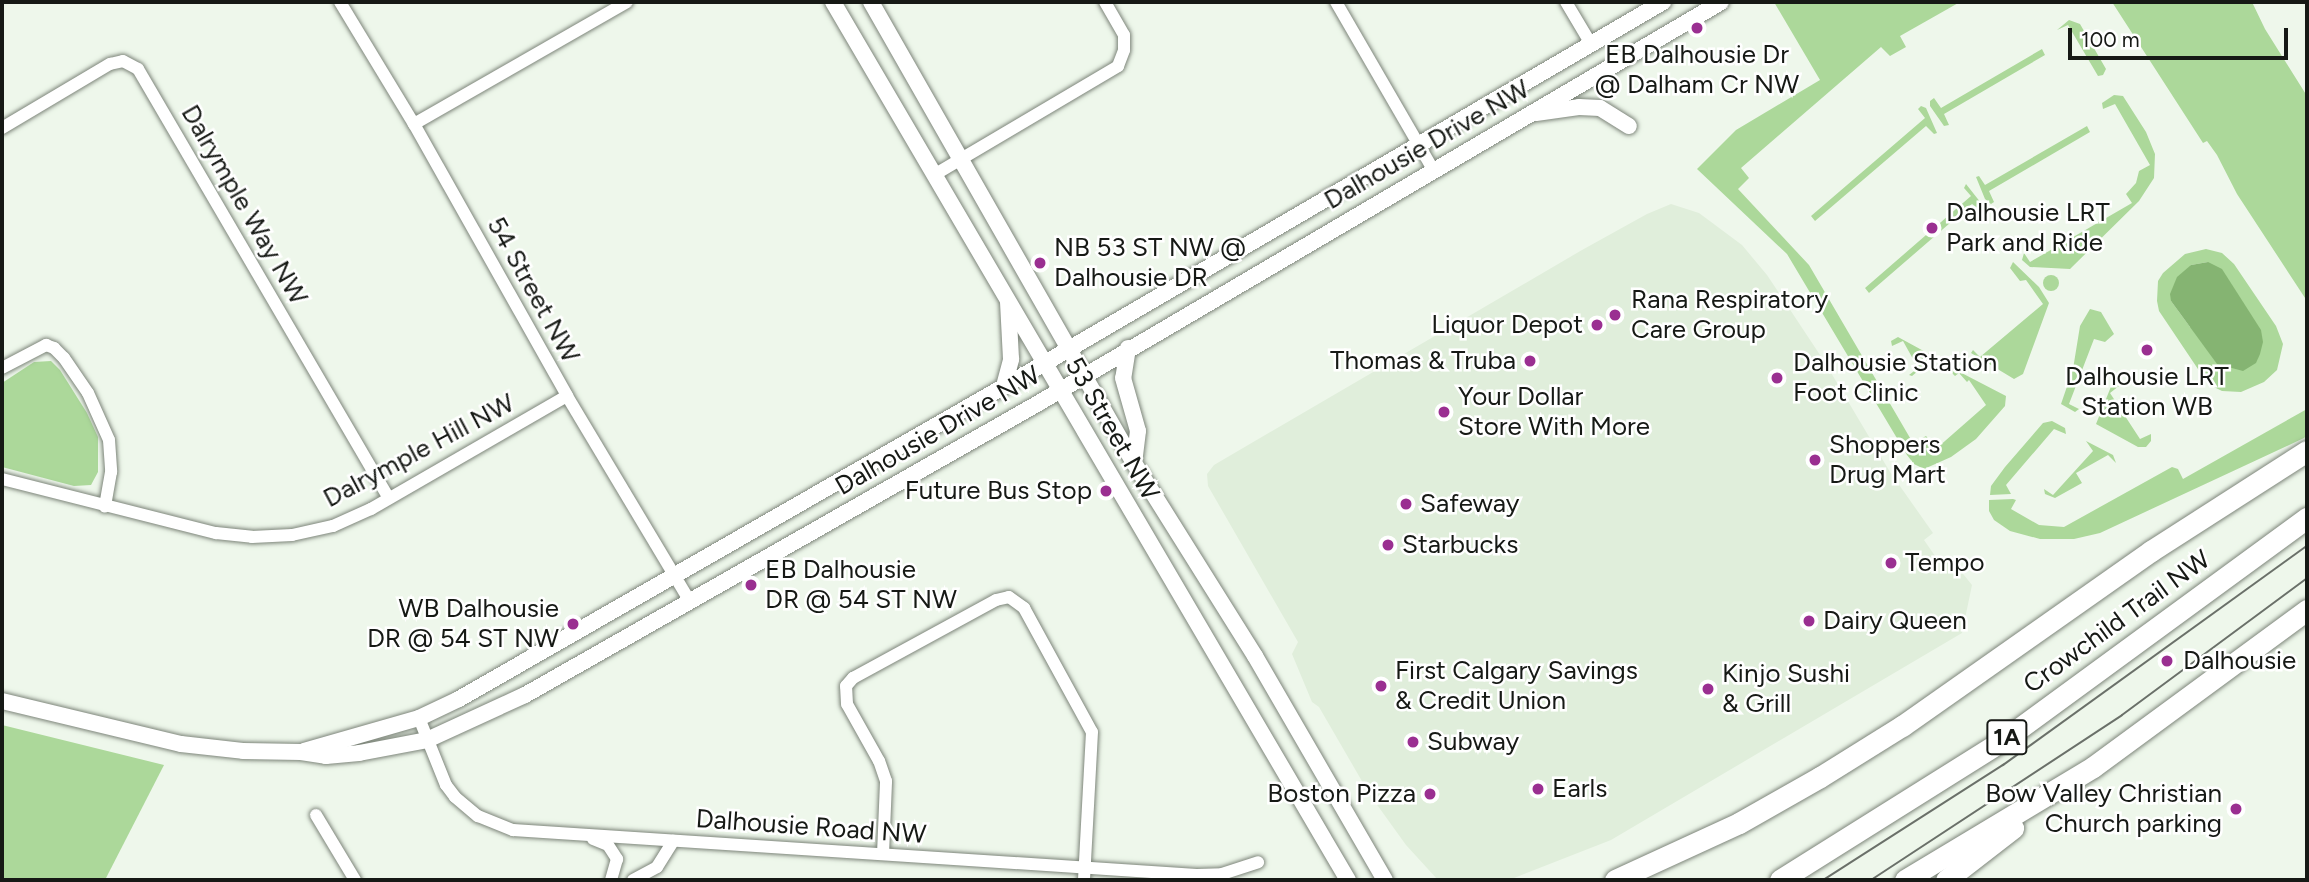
<!DOCTYPE html>
<style>
body{margin:0}
#map{position:relative;width:2309px;height:882px;overflow:hidden;background:#eef7eb;font-family:Figtree,sans-serif}
div>[style]{position:absolute}
.built>*{inset:0;background:#e0eedb}
.green>*{inset:0;background:#acd89a}
.round{border-radius:50%}
.water>*{inset:0;background:#85b472}
.roads{filter:drop-shadow(0 0 2px #7d857a) drop-shadow(0 0 2px #7d857a)}
.street>*{height:12px;margin:-6px;padding:0 6px;transform-origin:6px;border-radius:6px;background:#fff}
.secondary>*{height:16px;margin:-8px;padding:0 8px;transform-origin:8px;border-radius:8px;background:#fff}
.highway>*{height:21px;margin:-10.5px;padding:0 10.5px;transform-origin:10.5px;border-radius:10.5px;background:#fff}
.tram>*{height:2px;margin:-1px;padding:0 1px;transform-origin:1px;border-radius:1px;background:#6a7069}
.dots>*{width:19px;height:19px;translate:-50% -50%;box-sizing:border-box;border:4px solid #fff;border-radius:50%}
span{translate:-50% -50%;white-space:nowrap;text-align:center;line-height:1.15;-webkit-text-stroke:5px #fff;paint-order:stroke}
.shield-label span{padding:2px 5px;background:#fff;border:2px solid;border-radius:5px;-webkit-text-stroke-width:0}
.shield-label{font-size:24px;color:#161915;font-weight:700}
.poi-label{font-size:26px;color:#161915}
.left{translate:0 -50%;text-align:left}
.right{translate:-100% -50%;text-align:right}
.street-label{font-size:26px;color:#161915}
.frame{position:absolute;inset:0;border:4px solid #161915;pointer-events:none}
.scale{position:absolute;left:2068px;top:28px;width:220px;height:32px;box-sizing:border-box;border:4px solid #161915;border-top:0;padding-left:9px;font-size:21px;line-height:24px;white-space:nowrap;color:#161915;-webkit-text-stroke:5px #fff;paint-order:stroke}
</style>
<div id="map">
<div class="built">
<div style="clip-path:polygon(1671px 204px,1699px 213px,1742px 245px,1767px 275px,1824px 361px,1890px 472px,1933px 533px,1924px 540px,1942px 566px,1951px 559px,1972px 585px,1962px 633px,1611px 840px,1509px 880px,1438px 880px,1406px 845px,1370px 795px,1319px 707px,1312px 702px,1292px 654px,1298px 642px,1208px 486px,1207px 474px,1214px 465px,1582px 250px,1647px 214px)"></div>
</div>
<div class="green">
<div style="clip-path:polygon(1774px 2px,1960px 2px,1900px 36px,1906px 47px,1890px 56px,1881px 47px,1741px 168px,1749px 178px,1738px 189px,1809px 265px,1913px 443px,1926px 436px,1937px 448px,1986px 405px,1969px 380px,1967px 382px,1959px 373px,1955px 376px,1949px 370px,1952px 368px,2006px 396px,2005px 406px,1976px 439px,1951px 457px,1924px 469px,1914px 464px,1907px 455px,1787px 254px,1697px 169px,1736px 130px,1820px 80px)"></div>
<div style="clip-path:polygon(2112px 2px,2252px 2px,2265px 29px,2307px 96px,2307px 301px,2237px 194px,2217px 155px,2207px 141px,2203px 143px)"></div>
<div style="clip-path:polygon(2069px 20px,2080px 24px,2106px 69px,2103px 75px,2098px 76px,2068px 25px,2057px 30px)"></div>
<div style="clip-path:polygon(2042px 49px,2045px 55px,1944px 114px,1949px 125px,1944px 126px,1930px 106px,1930px 101px,1934px 98px,1941px 108px)"></div>
<div style="clip-path:polygon(2114px 95px,2123px 96px,2146px 132px,2155px 154px,2154px 178px,2139px 201px,2070px 269px,2030px 267px,2022px 260px,2024px 253px,2030px 262px,2132px 203px,2126px 194px,2136px 183px,2139px 171px,2150px 165px,2115px 104px,2103px 109px,2102px 103px)"></div>
<div style="clip-path:polygon(1921px 106px,1926px 108px,1937px 133px,1934px 134px,1926px 126px,1815px 221px,1811px 216px,1925px 118px,1918px 109px)"></div>
<div style="clip-path:polygon(2087px 126px,2090px 132px,1989px 191px,1994px 202px,1991px 204px,1985px 199px,1976px 177px,1979px 176px,1985px 185px)"></div>
<div style="clip-path:polygon(1966px 184px,1981px 203px,1982px 211px,1972px 204px,1869px 293px,1865px 288px,1971px 196px,1964px 188px)"></div>
<div style="clip-path:polygon(evenodd,2206px 249px,2222px 253px,2234px 264px,2276px 326px,2283px 344px,2277px 370px,2264px 382px,2241px 392px,2222px 391px,2208px 384px,2159px 311px,2157px 301px,2158px 281px,2163px 273px,2185px 254px,2206px 249px,2208px 262px,2190px 327px,2171px 301px,2191px 265px,2208px 262px)"></div>
<div style="clip-path:polygon(2013px 262px,2039px 287px,2049px 303px,2023px 374px,2014px 379px,1971px 353px,1973px 350px,1980px 357px,2043px 304px,2026px 280px,2020px 281px,2010px 268px)"></div>
<div class="round" style="left:2043px;top:275px;width:16px;height:16px"></div>
<div style="clip-path:polygon(2090px 309px,2101px 312px,2114px 334px,2105px 342px,2094px 339px,2069px 404px,2079px 409px,2075px 412px,2061px 404px,2073px 369px,2080px 326px)"></div>
<div style="clip-path:polygon(1898px 337px,1931px 355px,1930px 361px,1912px 376px,1909px 375px,1918px 368px,1903px 341px,1892px 346px,1891px 341px)"></div>
<div style="clip-path:polygon(51px 361px,60px 370px,87px 413px,98px 437px,98px 472px,91px 485px,74px 486px,2px 467px,2px 383px,34px 362px)"></div>
<div style="clip-path:polygon(2112px 384px,2119px 386px,2110px 393px,2140px 439px,2151px 434px,2151px 441px,2146px 447px,2138px 447px,2096px 424px)"></div>
<div style="clip-path:polygon(2307px 409px,2307px 435px,2304px 438px,2100px 533px,2074px 539px,2040px 539px,2010px 531px,1994px 520px,1989px 511px,1989px 500px,2013px 499px,2016px 500px,2011px 509px,2039px 525px,2064px 527px,2172px 467px,2178px 469px,2183px 479px)"></div>
<div style="clip-path:polygon(2052px 421px,2065px 428px,2066px 434px,2054px 429px,2006px 485px,2011px 494px,1990px 495px,1991px 486px,2005px 467px,2043px 423px)"></div>
<div style="clip-path:polygon(2086px 441px,2113px 455px,2116px 463px,2108px 455px,2076px 473px,2082px 483px,2055px 498px,2045px 494px,2044px 489px,2053px 495px,2093px 451px)"></div>
<div style="clip-path:polygon(2px 725px,164px 765px,105px 880px,2px 880px)"></div>
</div>
<div class="water">
<div style="clip-path:polygon(2208px 262px,2222px 269px,2261px 330px,2263px 342px,2260px 354px,2256px 363px,2243px 371px,2217px 364px,2171px 301px,2170px 294px,2177px 277px,2191px 265px)"></div>
</div>
<div class="roads">
<div class="street">
<div style="left:340px;top:2px;width:143px;rotate:58.8deg"></div>
<div style="left:414px;top:124px;width:312px;rotate:60.6deg"></div>
<div style="left:567px;top:396px;width:238px;rotate:59.1deg"></div>
<div style="left:1336px;top:2px;width:193px;rotate:59.9deg"></div>
<div style="left:1566px;top:2px;width:49px;rotate:59.2deg"></div>
<div style="left:414px;top:124px;width:245px;rotate:-29.8deg"></div>
<div style="left:2px;top:128px;width:126px;rotate:-30.7deg"></div>
<div style="left:110px;top:64px;width:13px;rotate:-13deg"></div>
<div style="left:123px;top:61px;width:17px;rotate:28deg"></div>
<div style="left:138px;top:69px;width:497px;rotate:59.7deg"></div>
<div style="left:934px;top:175px;width:214px;rotate:-30.6deg"></div>
<div style="left:1118px;top:66px;width:17px;rotate:-69deg"></div>
<div style="left:1124px;top:50px;width:15px;rotate:-90deg"></div>
<div style="left:1124px;top:35px;width:38px;rotate:-120deg"></div>
<div style="left:2px;top:368px;width:50px;rotate:-27.6deg"></div>
<div style="left:46px;top:345px;width:9px;rotate:21deg"></div>
<div style="left:54px;top:348px;width:14px;rotate:45deg"></div>
<div style="left:64px;top:358px;width:42px;rotate:55.6deg"></div>
<div style="left:88px;top:393px;width:51px;rotate:65.9deg"></div>
<div style="left:109px;top:440px;width:32px;rotate:86deg"></div>
<div style="left:111px;top:472px;width:35px;rotate:100deg"></div>
<div style="left:2px;top:479px;width:221px;rotate:14.2deg"></div>
<div style="left:216px;top:533px;width:36px;rotate:6deg"></div>
<div style="left:252px;top:537px;width:40px;rotate:-2.9deg"></div>
<div style="left:292px;top:535px;width:42px;rotate:-12.4deg"></div>
<div style="left:333px;top:526px;width:42px;rotate:-24.1deg"></div>
<div style="left:371px;top:509px;width:226px;rotate:-30deg"></div>
<div style="left:419px;top:718px;width:72px;rotate:68.1deg"></div>
<div style="left:446px;top:785px;width:15px;rotate:53deg"></div>
<div style="left:455px;top:797px;width:30px;rotate:40deg"></div>
<div style="left:478px;top:816px;width:38px;rotate:22deg"></div>
<div style="left:513px;top:830px;width:685px;rotate:3.76deg"></div>
<div style="left:1197px;top:875px;width:25px;rotate:-2deg"></div>
<div style="left:1222px;top:874px;width:38px;rotate:-18deg"></div>
<div style="left:316px;top:815px;width:76px;rotate:59deg"></div>
<div style="left:593px;top:839px;width:16px;rotate:22deg"></div>
<div style="left:608px;top:845px;width:17px;rotate:57deg"></div>
<div style="left:617px;top:859px;width:22px;rotate:106deg"></div>
<div style="left:883px;top:854px;width:73px;rotate:-87.6deg"></div>
<div style="left:886px;top:781px;width:21px;rotate:-109deg"></div>
<div style="left:879px;top:761px;width:65px;rotate:-119.3deg"></div>
<div style="left:847px;top:704px;width:18px;rotate:-93deg"></div>
<div style="left:846px;top:686px;width:11px;rotate:-49deg"></div>
<div style="left:853px;top:678px;width:163px;rotate:-28.6deg"></div>
<div style="left:996px;top:600px;width:13px;rotate:-13deg"></div>
<div style="left:1009px;top:597px;width:19px;rotate:36deg"></div>
<div style="left:1024px;top:608px;width:141px;rotate:61.3deg"></div>
<div style="left:1092px;top:732px;width:148px;rotate:93.1deg"></div>
<div style="left:633px;top:880px;width:27px;rotate:-28deg"></div>
<div style="left:657px;top:867px;width:31px;rotate:-58deg"></div>
</div>
<div class="secondary">
<div style="left:833px;top:2px;width:1018px;rotate:59.61deg"></div>
<div style="left:871px;top:2px;width:531px;rotate:60.3deg"></div>
<div style="left:1134px;top:463px;width:228px;rotate:57.9deg"></div>
<div style="left:1255px;top:656px;width:259px;rotate:59.9deg"></div>
<div style="left:1536px;top:113px;width:43px;rotate:-7.9deg"></div>
<div style="left:1579px;top:107px;width:21px;rotate:3deg"></div>
<div style="left:1600px;top:108px;width:34px;rotate:32deg"></div>
<div style="left:1128px;top:348px;width:30px;rotate:99deg"></div>
<div style="left:1123px;top:378px;width:55px;rotate:74.2deg"></div>
<div style="left:1138px;top:431px;width:32px;rotate:97deg"></div>
<div style="left:1004px;top:386px;width:28px;rotate:-75deg"></div>
<div style="left:1011px;top:359px;width:57px;rotate:-93deg"></div>
<div style="left:2px;top:701px;width:184px;rotate:13.5deg"></div>
<div style="left:181px;top:744px;width:62px;rotate:6.4deg"></div>
<div style="left:243px;top:751px;width:58px;rotate:1deg"></div>
<div style="left:301px;top:752px;width:25px;rotate:9deg"></div>
<div style="left:326px;top:756px;width:33px;rotate:-5deg"></div>
<div style="left:359px;top:753px;width:69px;rotate:-10.8deg"></div>
<div style="left:427px;top:740px;width:108px;rotate:-24.7deg"></div>
<div style="left:525px;top:695px;width:589px;rotate:-29.61deg"></div>
<div style="left:1037px;top:404px;width:793px;rotate:-30.44deg"></div>
<div style="left:304px;top:751px;width:120px;rotate:-16deg"></div>
<div style="left:419px;top:718px;width:44px;rotate:-25.4deg"></div>
<div style="left:459px;top:699px;width:675px;rotate:-29.83deg"></div>
<div style="left:1045px;top:363px;width:716px;rotate:-30.29deg"></div>
</div>
<div class="highway">
<div style="left:1615px;top:880px;width:136px;rotate:-24.7deg"></div>
<div style="left:1739px;top:823px;width:93px;rotate:-29.6deg"></div>
<div style="left:1820px;top:777px;width:97px;rotate:-31.9deg"></div>
<div style="left:1902px;top:726px;width:304px;rotate:-35.1deg"></div>
<div style="left:2151px;top:551px;width:185px;rotate:-32.7deg"></div>
<div style="left:1780px;top:880px;width:267px;rotate:-32.1deg"></div>
<div style="left:2006px;top:738px;width:373px;rotate:-36.2deg"></div>
<div style="left:1905px;top:880px;width:219px;rotate:-31deg"></div>
<div style="left:2093px;top:767px;width:265px;rotate:-36.3deg"></div>
<div style="left:1946px;top:880px;width:85px;rotate:-37.8deg"></div>
</div>
</div>
<div class="tram">
<div style="left:1823px;top:880px;width:214px;rotate:-32.6deg"></div>
<div style="left:2003px;top:765px;width:375px;rotate:-35.8deg"></div>
<div style="left:1871px;top:880px;width:300px;rotate:-33.3deg"></div>
<div style="left:2122px;top:715px;width:230px;rotate:-36.5deg"></div>
</div>
<div class="dots">
<div style="left:1697px;top:28px;background:#9a2f91"></div>
<div style="left:1932px;top:228px;background:#9a2f91"></div>
<div style="left:1040px;top:263px;background:#9a2f91"></div>
<div style="left:1615px;top:315px;background:#9a2f91"></div>
<div style="left:1597px;top:325px;background:#9a2f91"></div>
<div style="left:2147px;top:350px;background:#9a2f91"></div>
<div style="left:1530px;top:361px;background:#9a2f91"></div>
<div style="left:1777px;top:378px;background:#9a2f91"></div>
<div style="left:1444px;top:412px;background:#9a2f91"></div>
<div style="left:1815px;top:460px;background:#9a2f91"></div>
<div style="left:1106px;top:491px;background:#9a2f91"></div>
<div style="left:1406px;top:504px;background:#9a2f91"></div>
<div style="left:1388px;top:545px;background:#9a2f91"></div>
<div style="left:1891px;top:563px;background:#9a2f91"></div>
<div style="left:751px;top:585px;background:#9a2f91"></div>
<div style="left:1809px;top:621px;background:#9a2f91"></div>
<div style="left:573px;top:624px;background:#9a2f91"></div>
<div style="left:2167px;top:661px;background:#9a2f91"></div>
<div style="left:1381px;top:686px;background:#9a2f91"></div>
<div style="left:1708px;top:689px;background:#9a2f91"></div>
<div style="left:1413px;top:742px;background:#9a2f91"></div>
<div style="left:1538px;top:789px;background:#9a2f91"></div>
<div style="left:1430px;top:794px;background:#9a2f91"></div>
<div style="left:2236px;top:809px;background:#9a2f91"></div>
</div>
<div class="shield-label">
<span style="left:2007px;top:737px">1A</span>
</div>
<div class="poi-label">
<span style="left:1697px;top:70px">EB Dalhousie Dr<br>@ Dalham Cr NW</span>
<span class="left" style="left:1946px;top:228px">Dalhousie LRT<br>Park and Ride</span>
<span class="left" style="left:1054px;top:263px">NB 53 ST NW @<br>Dalhousie DR</span>
<span class="left" style="left:1631px;top:315px">Rana Respiratory<br>Care Group</span>
<span class="right" style="left:1583px;top:325px">Liquor Depot</span>
<span class="right" style="left:1516px;top:361px">Thomas &amp; Truba</span>
<span class="left" style="left:1793px;top:378px">Dalhousie Station<br>Foot Clinic</span>
<span style="left:2147px;top:392px">Dalhousie LRT<br>Station WB</span>
<span class="left" style="left:1458px;top:412px">Your Dollar<br>Store With More</span>
<span class="left" style="left:1829px;top:460px">Shoppers<br>Drug Mart</span>
<span class="right" style="left:1092px;top:491px">Future Bus Stop</span>
<span class="left" style="left:1420px;top:504px">Safeway</span>
<span class="left" style="left:1402px;top:545px">Starbucks</span>
<span class="left" style="left:1905px;top:563px">Tempo</span>
<span class="left" style="left:765px;top:585px">EB Dalhousie<br>DR @ 54 ST NW</span>
<span class="right" style="left:559px;top:624px">WB Dalhousie<br>DR @ 54 ST NW</span>
<span class="left" style="left:1823px;top:621px">Dairy Queen</span>
<span class="left" style="left:2183px;top:661px">Dalhousie</span>
<span class="left" style="left:1395px;top:686px">First Calgary Savings<br>&amp; Credit Union</span>
<span class="left" style="left:1722px;top:689px">Kinjo Sushi<br>&amp; Grill</span>
<span class="left" style="left:1427px;top:742px">Subway</span>
<span class="left" style="left:1552px;top:789px">Earls</span>
<span class="right" style="left:1416px;top:794px">Boston Pizza</span>
<span class="right" style="left:2222px;top:809px">Bow Valley Christian<br>Church parking</span>
</div>
<div class="street-label">
<span style="left:1427px;top:145px;rotate:-30deg">Dalhousie Drive NW</span>
<span style="left:244px;top:205px;rotate:60deg">Dalrymple Way NW</span>
<span style="left:533px;top:290px;rotate:61deg">54 Street NW</span>
<span style="left:1112px;top:429px;rotate:60deg">53 Street NW</span>
<span style="left:938px;top:431px;rotate:-30deg">Dalhousie Drive NW</span>
<span style="left:419px;top:451px;rotate:-28deg">Dalrymple Hill NW</span>
<span style="left:2117px;top:622px;rotate:-36deg">Crowchild Trail NW</span>
<span style="left:811px;top:827px;rotate:4deg">Dalhousie Road NW</span>
</div>
<div class="frame"></div>
<div class="scale">100 m</div>
</div>
